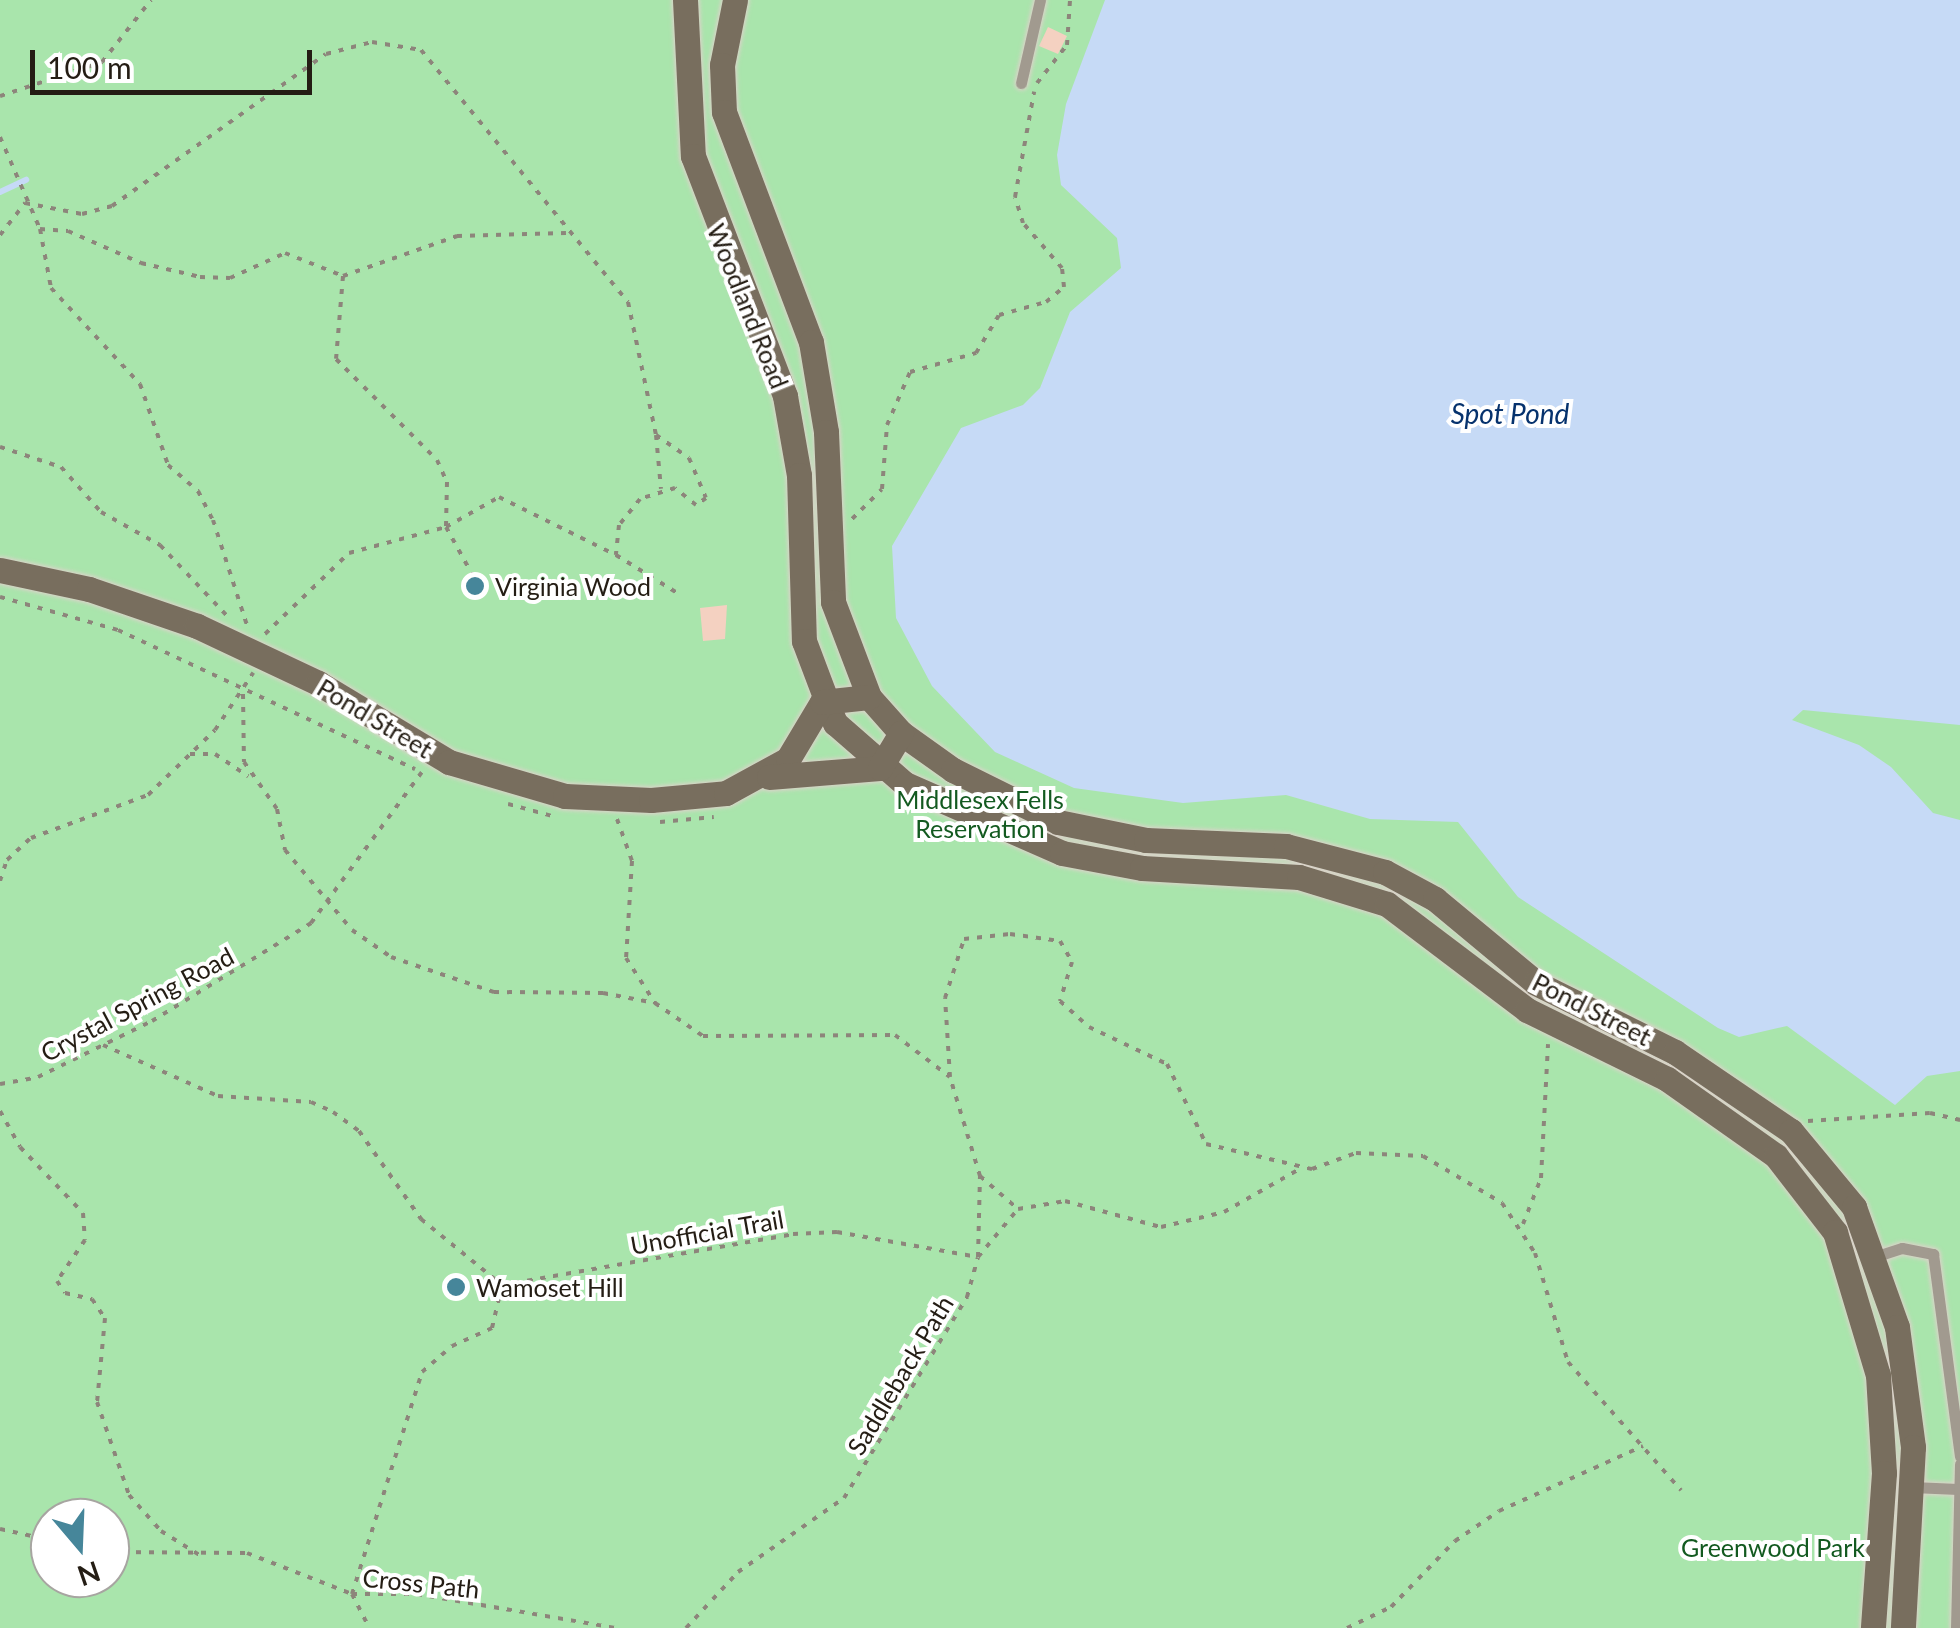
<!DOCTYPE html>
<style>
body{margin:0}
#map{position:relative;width:1960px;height:1628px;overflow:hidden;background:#fef5eb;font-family:Lato,sans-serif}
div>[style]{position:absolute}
.green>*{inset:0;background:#a9e5ac}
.water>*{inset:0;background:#c6daf6}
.stream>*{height:6px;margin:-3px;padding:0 3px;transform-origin:3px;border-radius:3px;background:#c6daf6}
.building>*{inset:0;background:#f4d1c1}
.path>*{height:4px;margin-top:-2px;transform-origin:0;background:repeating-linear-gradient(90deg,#8d857b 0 5px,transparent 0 13px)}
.roads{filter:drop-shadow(0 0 2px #dbd2c9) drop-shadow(0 0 2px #dbd2c9)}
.service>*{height:11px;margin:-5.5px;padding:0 5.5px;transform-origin:5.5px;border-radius:5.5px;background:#a19a8f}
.secondary>*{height:25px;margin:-12.5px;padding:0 12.5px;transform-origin:12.5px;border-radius:12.5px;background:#786e5e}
.dots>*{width:28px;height:28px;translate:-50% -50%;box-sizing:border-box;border:5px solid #fff;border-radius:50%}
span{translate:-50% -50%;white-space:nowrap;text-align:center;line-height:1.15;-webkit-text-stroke:8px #fff;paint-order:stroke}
.street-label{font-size:25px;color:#241d14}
.poi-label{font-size:25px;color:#241d14}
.left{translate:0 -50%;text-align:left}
.park-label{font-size:25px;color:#135a20}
.water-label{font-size:28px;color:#06326d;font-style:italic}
.north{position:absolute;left:30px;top:1498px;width:100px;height:100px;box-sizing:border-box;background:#fff;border:2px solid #a7a5a1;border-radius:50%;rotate:161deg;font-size:28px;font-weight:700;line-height:40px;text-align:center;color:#241d14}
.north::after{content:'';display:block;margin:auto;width:35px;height:45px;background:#46869a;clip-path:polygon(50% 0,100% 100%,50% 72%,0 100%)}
.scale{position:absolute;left:30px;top:50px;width:282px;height:45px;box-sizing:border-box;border:5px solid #241d14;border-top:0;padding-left:12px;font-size:30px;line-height:35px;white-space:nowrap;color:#241d14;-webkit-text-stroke:8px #fff;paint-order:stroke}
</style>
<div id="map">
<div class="green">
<div style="clip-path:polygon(evenodd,0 0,1960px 0,1960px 1628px,0 1628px,0 0,50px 1518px,110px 1518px,110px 1578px,50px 1578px,50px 1518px)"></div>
</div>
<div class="water">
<div style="clip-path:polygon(1105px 0,1960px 0,1960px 725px,1803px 710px,1792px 720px,1859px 745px,1891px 767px,1933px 813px,1960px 820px,1960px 1071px,1927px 1076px,1895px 1105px,1787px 1026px,1739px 1037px,1718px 1028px,1518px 897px,1458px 822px,1370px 819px,1286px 795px,1183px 803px,1074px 788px,995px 752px,932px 686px,896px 618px,892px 546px,961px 428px,1023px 405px,1040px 388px,1070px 312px,1121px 268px,1117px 238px,1061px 185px,1057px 155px,1066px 104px)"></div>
</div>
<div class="stream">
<div style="left:0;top:192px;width:29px;rotate:-25deg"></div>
</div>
<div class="building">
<div style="clip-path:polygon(1048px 27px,1067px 36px,1058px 54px,1039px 46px)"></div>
<div style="clip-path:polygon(727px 605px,725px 639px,703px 641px,700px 608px)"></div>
</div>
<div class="path">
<div style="left:1037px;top:83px;width:48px;rotate:-51.7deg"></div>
<div style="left:1067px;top:45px;width:45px;rotate:-86.2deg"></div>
<div style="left:0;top:96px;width:108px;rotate:-18.4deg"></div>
<div style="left:102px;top:62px;width:79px;rotate:-51.7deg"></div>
<div style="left:0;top:137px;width:100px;rotate:66.5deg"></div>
<div style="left:40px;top:229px;width:28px;rotate:4deg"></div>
<div style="left:68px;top:231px;width:80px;rotate:23.7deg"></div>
<div style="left:141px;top:263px;width:61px;rotate:13.3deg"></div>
<div style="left:200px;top:277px;width:30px;rotate:2deg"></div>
<div style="left:230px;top:278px;width:60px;rotate:-24.4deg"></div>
<div style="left:285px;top:253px;width:62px;rotate:21.6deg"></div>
<div style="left:25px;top:203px;width:58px;rotate:10.9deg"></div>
<div style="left:82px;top:214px;width:31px;rotate:-15deg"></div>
<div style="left:112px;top:206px;width:262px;rotate:-35.4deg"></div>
<div style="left:326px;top:54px;width:48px;rotate:-14.6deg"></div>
<div style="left:372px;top:42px;width:50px;rotate:9.3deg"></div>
<div style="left:421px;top:50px;width:326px;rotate:50.6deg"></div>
<div style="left:628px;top:302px;width:136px;rotate:78.1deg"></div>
<div style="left:656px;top:435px;width:40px;rotate:34.9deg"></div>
<div style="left:689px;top:458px;width:43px;rotate:67deg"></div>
<div style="left:706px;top:498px;width:12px;rotate:145deg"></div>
<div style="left:696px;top:505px;width:27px;rotate:-141deg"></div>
<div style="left:675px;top:488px;width:37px;rotate:163deg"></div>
<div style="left:640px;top:499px;width:33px;rotate:129deg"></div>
<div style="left:619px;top:525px;width:30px;rotate:96deg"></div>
<div style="left:616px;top:555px;width:74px;rotate:31.8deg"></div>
<div style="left:40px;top:229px;width:60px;rotate:79.4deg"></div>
<div style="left:51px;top:288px;width:131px;rotate:47.2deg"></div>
<div style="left:140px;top:384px;width:86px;rotate:70.9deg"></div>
<div style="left:168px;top:465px;width:40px;rotate:41deg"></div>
<div style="left:198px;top:491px;width:33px;rotate:63deg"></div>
<div style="left:213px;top:520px;width:110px;rotate:72.1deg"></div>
<div style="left:0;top:235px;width:41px;rotate:-52deg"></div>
<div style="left:343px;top:276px;width:83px;rotate:94.8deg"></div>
<div style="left:336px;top:359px;width:143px;rotate:45deg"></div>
<div style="left:437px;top:460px;width:24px;rotate:66deg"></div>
<div style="left:447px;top:482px;width:45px;rotate:91.3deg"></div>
<div style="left:343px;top:276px;width:121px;rotate:-19.3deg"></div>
<div style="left:457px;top:236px;width:109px;rotate:-1.6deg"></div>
<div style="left:656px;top:435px;width:54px;rotate:84.7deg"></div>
<div style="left:0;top:447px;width:64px;rotate:18.2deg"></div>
<div style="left:61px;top:467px;width:60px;rotate:48.4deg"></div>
<div style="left:101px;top:512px;width:68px;rotate:29.2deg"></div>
<div style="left:160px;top:545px;width:100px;rotate:46.6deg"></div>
<div style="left:852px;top:519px;width:42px;rotate:-45deg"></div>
<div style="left:882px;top:489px;width:64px;rotate:-85.5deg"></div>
<div style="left:887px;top:425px;width:58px;rotate:-66.5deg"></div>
<div style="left:910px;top:372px;width:69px;rotate:-16.1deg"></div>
<div style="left:976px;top:353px;width:44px;rotate:-58.8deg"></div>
<div style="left:999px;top:315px;width:49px;rotate:-15.5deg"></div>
<div style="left:1046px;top:302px;width:23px;rotate:-40deg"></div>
<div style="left:1064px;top:287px;width:19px;rotate:-96deg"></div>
<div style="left:1062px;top:268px;width:60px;rotate:-130.9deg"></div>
<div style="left:1023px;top:223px;width:27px;rotate:-107deg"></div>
<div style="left:1015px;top:197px;width:107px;rotate:-79.7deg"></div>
<div style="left:446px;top:527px;width:56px;rotate:61.1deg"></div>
<div style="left:0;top:597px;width:123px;rotate:15.6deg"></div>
<div style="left:118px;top:630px;width:328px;rotate:25.1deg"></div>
<div style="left:265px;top:634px;width:117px;rotate:-44deg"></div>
<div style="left:349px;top:553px;width:100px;rotate:-15deg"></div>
<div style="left:446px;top:527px;width:61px;rotate:-29.5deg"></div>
<div style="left:499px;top:497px;width:131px;rotate:26.4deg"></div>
<div style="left:243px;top:694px;width:68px;rotate:89.2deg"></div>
<div style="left:244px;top:762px;width:57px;rotate:54.9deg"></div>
<div style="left:277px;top:809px;width:42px;rotate:79deg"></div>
<div style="left:285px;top:850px;width:104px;rotate:50.1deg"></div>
<div style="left:352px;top:930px;width:47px;rotate:34.7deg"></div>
<div style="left:391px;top:957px;width:109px;rotate:18.8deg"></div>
<div style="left:494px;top:992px;width:109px;rotate:0.5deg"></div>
<div style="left:603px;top:993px;width:53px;rotate:10.9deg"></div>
<div style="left:190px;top:754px;width:25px"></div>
<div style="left:215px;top:754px;width:40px;rotate:34deg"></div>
<div style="left:508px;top:804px;width:50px;rotate:15.2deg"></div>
<div style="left:617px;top:819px;width:45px;rotate:70.3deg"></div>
<div style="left:632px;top:861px;width:97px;rotate:93.5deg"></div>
<div style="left:626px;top:958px;width:54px;rotate:57.2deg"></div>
<div style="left:655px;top:1003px;width:58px;rotate:34.5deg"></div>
<div style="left:703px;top:1036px;width:192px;rotate:-0.3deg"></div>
<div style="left:895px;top:1035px;width:69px;rotate:37.4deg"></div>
<div style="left:660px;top:822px;width:54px;rotate:-5.3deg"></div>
<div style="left:0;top:881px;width:22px;rotate:-72deg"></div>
<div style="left:7px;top:860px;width:33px;rotate:-43deg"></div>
<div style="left:31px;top:838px;width:125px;rotate:-20.2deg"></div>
<div style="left:148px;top:795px;width:93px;rotate:-44.1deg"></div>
<div style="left:215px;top:730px;width:69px;rotate:-56.3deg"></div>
<div style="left:103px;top:1045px;width:126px;rotate:23.9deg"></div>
<div style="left:218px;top:1096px;width:93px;rotate:3.7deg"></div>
<div style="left:311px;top:1102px;width:24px;rotate:24deg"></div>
<div style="left:333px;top:1112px;width:32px;rotate:36deg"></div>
<div style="left:359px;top:1131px;width:108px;rotate:54.8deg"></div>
<div style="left:421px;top:1219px;width:104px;rotate:39.2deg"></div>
<div style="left:502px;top:1285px;width:295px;rotate:-9.9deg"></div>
<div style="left:793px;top:1234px;width:44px;rotate:-2.6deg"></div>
<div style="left:837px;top:1232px;width:143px;rotate:10.1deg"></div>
<div style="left:978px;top:1257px;width:62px;rotate:-50.2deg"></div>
<div style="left:0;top:1084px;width:39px;rotate:-10deg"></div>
<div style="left:38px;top:1077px;width:127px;rotate:-26.2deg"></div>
<div style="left:152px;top:1021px;width:187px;rotate:-31.6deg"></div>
<div style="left:311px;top:923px;width:187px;rotate:-53.7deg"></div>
<div style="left:0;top:1111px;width:41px;rotate:60.9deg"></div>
<div style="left:20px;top:1147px;width:91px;rotate:46.3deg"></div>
<div style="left:83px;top:1213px;width:27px;rotate:86deg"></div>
<div style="left:85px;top:1240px;width:50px;rotate:124.3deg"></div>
<div style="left:57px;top:1281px;width:14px;rotate:56deg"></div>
<div style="left:65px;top:1293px;width:28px;rotate:13deg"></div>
<div style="left:92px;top:1299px;width:23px;rotate:56deg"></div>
<div style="left:105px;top:1318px;width:84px;rotate:95.4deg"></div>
<div style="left:97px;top:1402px;width:98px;rotate:71deg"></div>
<div style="left:129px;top:1495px;width:48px;rotate:48.4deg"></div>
<div style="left:161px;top:1531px;width:47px;rotate:32deg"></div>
<div style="left:1808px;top:1121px;width:122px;rotate:-3.8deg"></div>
<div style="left:1930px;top:1113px;width:31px;rotate:13deg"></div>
<div style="left:980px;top:1176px;width:50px;rotate:41deg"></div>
<div style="left:1018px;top:1209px;width:48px;rotate:-9.7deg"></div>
<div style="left:1065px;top:1201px;width:99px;rotate:15.2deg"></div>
<div style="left:1161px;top:1227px;width:65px;rotate:-13.4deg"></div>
<div style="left:1224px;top:1212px;width:89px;rotate:-29.7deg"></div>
<div style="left:1523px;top:1224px;width:49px;rotate:-68.6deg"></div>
<div style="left:1541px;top:1178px;width:134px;rotate:-87deg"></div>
<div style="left:0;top:1529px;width:51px;rotate:12.4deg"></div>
<div style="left:110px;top:1552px;width:137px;rotate:0.4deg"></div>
<div style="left:247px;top:1553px;width:113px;rotate:21.3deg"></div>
<div style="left:352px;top:1594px;width:65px"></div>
<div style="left:417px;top:1594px;width:201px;rotate:9.7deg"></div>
<div style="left:352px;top:1594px;width:233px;rotate:-72.5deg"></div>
<div style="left:422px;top:1372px;width:40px;rotate:-41deg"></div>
<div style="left:452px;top:1346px;width:44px;rotate:-24.2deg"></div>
<div style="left:492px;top:1328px;width:44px;rotate:-76.9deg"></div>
<div style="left:352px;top:1594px;width:38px;rotate:63deg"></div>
<div style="left:686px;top:1628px;width:76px;rotate:-47.1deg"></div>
<div style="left:738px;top:1572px;width:129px;rotate:-34.9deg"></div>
<div style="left:844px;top:1498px;width:236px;rotate:-58.5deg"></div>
<div style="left:967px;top:1297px;width:41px;rotate:-74.6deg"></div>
<div style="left:978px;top:1257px;width:81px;rotate:-88.6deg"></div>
<div style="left:980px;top:1176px;width:103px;rotate:-106.9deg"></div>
<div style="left:950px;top:1077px;width:79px;rotate:-93.6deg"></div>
<div style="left:945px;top:998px;width:62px;rotate:-72.1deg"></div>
<div style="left:964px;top:939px;width:46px;rotate:-6.2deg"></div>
<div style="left:1010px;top:934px;width:50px;rotate:8deg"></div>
<div style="left:1060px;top:941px;width:24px;rotate:60deg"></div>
<div style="left:1072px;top:962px;width:41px;rotate:107.1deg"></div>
<div style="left:1060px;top:1001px;width:39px;rotate:42deg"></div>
<div style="left:1089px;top:1027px;width:86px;rotate:25.4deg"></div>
<div style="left:1167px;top:1064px;width:89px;rotate:64deg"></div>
<div style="left:1206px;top:1144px;width:109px;rotate:13.3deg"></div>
<div style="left:1312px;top:1169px;width:47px;rotate:-20deg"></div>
<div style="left:1356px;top:1153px;width:67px;rotate:2.6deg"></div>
<div style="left:1423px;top:1156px;width:92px;rotate:30.7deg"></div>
<div style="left:1502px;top:1203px;width:60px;rotate:56.6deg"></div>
<div style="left:1535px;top:1253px;width:114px;rotate:73.2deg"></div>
<div style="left:1568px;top:1362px;width:171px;rotate:48.6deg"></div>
<div style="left:1347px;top:1628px;width:49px;rotate:-25.5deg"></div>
<div style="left:1391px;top:1607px;width:92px;rotate:-45.9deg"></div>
<div style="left:1455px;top:1541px;width:53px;rotate:-34.3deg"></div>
<div style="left:1499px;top:1511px;width:158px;rotate:-24.3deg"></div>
</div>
<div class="roads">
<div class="service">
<div style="left:1021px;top:83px;width:85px;rotate:-77.1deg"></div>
<div style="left:1877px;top:1256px;width:26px;rotate:-18deg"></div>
<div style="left:1902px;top:1248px;width:32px;rotate:11deg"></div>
<div style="left:1933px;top:1254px;width:204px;rotate:82.4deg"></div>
<div style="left:1912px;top:1487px;width:46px;rotate:2.5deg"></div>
<div style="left:1956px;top:1628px;width:164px;rotate:-88.6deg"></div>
</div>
<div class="secondary">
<div style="left:685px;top:0;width:156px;rotate:87.1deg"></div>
<div style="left:693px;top:156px;width:257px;rotate:69deg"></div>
<div style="left:785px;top:396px;width:80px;rotate:80deg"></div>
<div style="left:799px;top:475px;width:166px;rotate:88.3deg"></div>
<div style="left:804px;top:641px;width:88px;rotate:69.3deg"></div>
<div style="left:835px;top:723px;width:93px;rotate:41.1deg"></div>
<div style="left:905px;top:784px;width:171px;rotate:23.7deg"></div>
<div style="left:1062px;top:853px;width:81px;rotate:10.6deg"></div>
<div style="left:1142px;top:868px;width:157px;rotate:3.3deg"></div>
<div style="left:1299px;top:877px;width:92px;rotate:17.1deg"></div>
<div style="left:1387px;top:904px;width:176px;rotate:37.1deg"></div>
<div style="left:1527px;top:1010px;width:156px;rotate:26.2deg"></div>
<div style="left:1667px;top:1079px;width:133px;rotate:35.2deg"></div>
<div style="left:1776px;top:1156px;width:96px;rotate:52.2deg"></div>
<div style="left:1835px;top:1232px;width:149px;rotate:73.3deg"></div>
<div style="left:1878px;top:1375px;width:98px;rotate:86.5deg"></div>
<div style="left:1884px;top:1473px;width:155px;rotate:94.1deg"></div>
<div style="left:735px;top:0;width:66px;rotate:101.3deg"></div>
<div style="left:722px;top:65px;width:47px;rotate:87.6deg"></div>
<div style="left:724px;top:112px;width:246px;rotate:69.3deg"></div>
<div style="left:811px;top:342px;width:91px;rotate:80.5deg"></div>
<div style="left:826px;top:432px;width:170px;rotate:87.6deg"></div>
<div style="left:833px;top:602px;width:102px;rotate:69.2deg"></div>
<div style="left:869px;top:697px;width:48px;rotate:48.4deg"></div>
<div style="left:901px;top:733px;width:64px;rotate:35.4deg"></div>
<div style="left:953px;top:770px;width:117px;rotate:26.3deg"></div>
<div style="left:1058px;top:822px;width:90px;rotate:11.6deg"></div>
<div style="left:1146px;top:840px;width:140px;rotate:2.5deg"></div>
<div style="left:1286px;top:846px;width:102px;rotate:14.7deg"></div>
<div style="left:1385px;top:872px;width:57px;rotate:28.4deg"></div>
<div style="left:1435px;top:899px;width:131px;rotate:39.7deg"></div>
<div style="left:1536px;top:983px;width:155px;rotate:26.4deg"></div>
<div style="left:1675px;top:1052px;width:140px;rotate:34.3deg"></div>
<div style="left:1791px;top:1131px;width:99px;rotate:50.3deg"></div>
<div style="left:1854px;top:1207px;width:127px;rotate:70.3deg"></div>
<div style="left:1897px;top:1327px;width:121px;rotate:82.4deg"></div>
<div style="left:1913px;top:1447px;width:181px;rotate:93.2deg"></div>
<div style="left:0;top:570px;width:91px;rotate:12.1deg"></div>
<div style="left:89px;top:589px;width:114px;rotate:18.9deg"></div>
<div style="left:197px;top:626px;width:134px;rotate:25.2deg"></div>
<div style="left:318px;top:683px;width:153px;rotate:31.1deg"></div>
<div style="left:449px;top:762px;width:121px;rotate:16.3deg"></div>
<div style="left:565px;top:796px;width:86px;rotate:2.7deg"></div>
<div style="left:651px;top:800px;width:75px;rotate:-5.3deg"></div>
<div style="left:726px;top:793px;width:71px;rotate:-28.7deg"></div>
<div style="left:788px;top:759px;width:66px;rotate:-59.2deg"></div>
<div style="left:822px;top:702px;width:47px;rotate:-6.1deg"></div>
<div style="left:769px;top:777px;width:111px;rotate:-4.6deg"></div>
<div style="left:880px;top:768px;width:41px;rotate:-59deg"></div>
</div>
</div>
<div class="dots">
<div style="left:475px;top:586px;background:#46869a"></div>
<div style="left:456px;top:1287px;background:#46869a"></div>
</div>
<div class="street-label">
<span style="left:748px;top:306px;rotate:68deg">Woodland Road</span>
<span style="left:375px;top:718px;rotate:31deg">Pond Street</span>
<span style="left:137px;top:1004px;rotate:-28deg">Crystal Spring Road</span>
<span style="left:1592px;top:1009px;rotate:27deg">Pond Street</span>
<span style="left:707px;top:1232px;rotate:-10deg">Unofficial Trail</span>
<span style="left:900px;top:1375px;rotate:-59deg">Saddleback Path</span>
<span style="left:421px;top:1583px;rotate:6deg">Cross Path</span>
</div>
<div class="poi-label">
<span class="left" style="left:495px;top:586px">Virginia Wood</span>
<span class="left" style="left:476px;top:1287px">Wamoset Hill</span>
</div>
<div class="park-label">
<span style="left:980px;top:814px">Middlesex Fells<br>Reservation</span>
<span style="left:1773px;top:1547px">Greenwood Park</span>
</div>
<div class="water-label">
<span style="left:1510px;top:413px">Spot Pond</span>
</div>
<div class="north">N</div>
<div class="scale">100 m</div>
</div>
